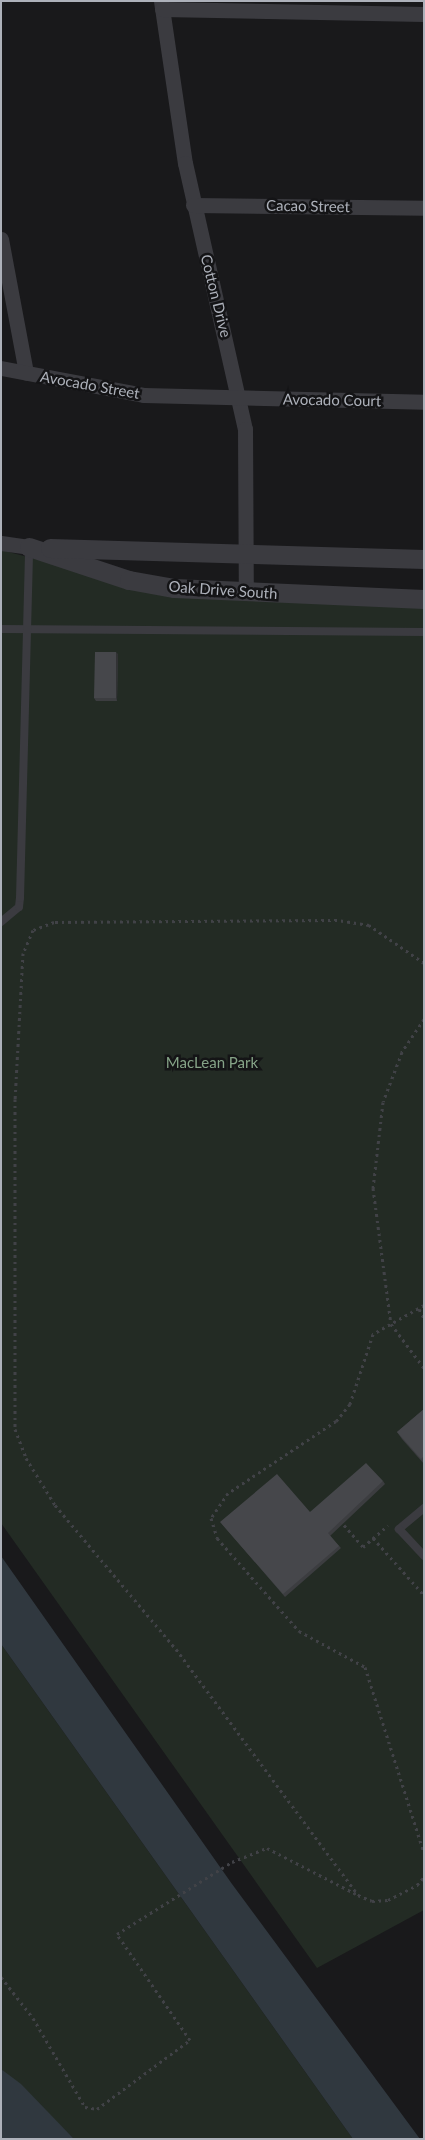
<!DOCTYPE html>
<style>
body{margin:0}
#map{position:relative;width:425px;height:2140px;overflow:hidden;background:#19191b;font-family:Lato,sans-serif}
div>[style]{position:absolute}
.green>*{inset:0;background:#232b24}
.water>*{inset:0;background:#30383f}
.path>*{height:3px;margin-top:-1.5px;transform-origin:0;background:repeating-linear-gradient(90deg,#414247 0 2.5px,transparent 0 6.5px)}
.service>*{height:8px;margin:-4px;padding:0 4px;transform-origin:4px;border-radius:4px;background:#3b3b40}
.minor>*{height:15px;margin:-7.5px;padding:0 7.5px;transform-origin:7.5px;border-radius:7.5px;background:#3b3b40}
.tertiary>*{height:19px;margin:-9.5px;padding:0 9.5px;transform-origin:9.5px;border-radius:9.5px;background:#3b3b40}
.wall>*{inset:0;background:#3c3d40}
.shaded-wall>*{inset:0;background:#313234}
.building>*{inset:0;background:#46474b}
span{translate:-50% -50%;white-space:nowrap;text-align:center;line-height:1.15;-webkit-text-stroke:5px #141416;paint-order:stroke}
.street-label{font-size:15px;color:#adb1ba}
.park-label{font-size:15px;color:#85a387}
.frame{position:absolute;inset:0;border:2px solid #adb1ba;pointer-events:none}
</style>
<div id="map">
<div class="green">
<div style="clip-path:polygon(1px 550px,139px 586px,424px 602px,424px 1910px,317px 1968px,1px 1523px)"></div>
<div style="clip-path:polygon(1px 1644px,353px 2139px,74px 2139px,1px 2069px)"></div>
</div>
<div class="water">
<div style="clip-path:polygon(1px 1556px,232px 1884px,420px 2139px,353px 2139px,1px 1644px)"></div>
<div style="clip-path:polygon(1px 2069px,21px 2084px,74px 2139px,1px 2139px)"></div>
</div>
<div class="path">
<div style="left:424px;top:963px;width:67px;rotate:-145.4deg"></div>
<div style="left:369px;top:925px;width:32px;rotate:-171deg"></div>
<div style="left:337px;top:920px;width:283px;rotate:179.6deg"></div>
<div style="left:54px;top:922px;width:22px;rotate:159deg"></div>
<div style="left:33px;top:930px;width:25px;rotate:113deg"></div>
<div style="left:23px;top:953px;width:146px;rotate:93.1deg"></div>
<div style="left:15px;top:1099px;width:330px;rotate:90deg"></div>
<div style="left:15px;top:1429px;width:31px;rotate:69deg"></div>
<div style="left:26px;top:1458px;width:55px;rotate:58.3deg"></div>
<div style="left:55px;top:1505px;width:188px;rotate:50deg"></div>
<div style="left:176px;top:1649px;width:306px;rotate:53.5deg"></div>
<div style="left:358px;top:1895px;width:15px;rotate:23deg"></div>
<div style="left:372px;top:1901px;width:16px;rotate:-4deg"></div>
<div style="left:388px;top:1900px;width:33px;rotate:-27deg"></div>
<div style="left:417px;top:1885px;width:11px;rotate:-49deg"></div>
<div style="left:424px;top:1019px;width:40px;rotate:124deg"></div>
<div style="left:402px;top:1052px;width:53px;rotate:110.8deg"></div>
<div style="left:383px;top:1102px;width:87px;rotate:96.6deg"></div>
<div style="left:373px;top:1188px;width:137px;rotate:82.5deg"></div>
<div style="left:391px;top:1324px;width:55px;rotate:53.1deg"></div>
<div style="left:424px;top:1305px;width:59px;rotate:150.4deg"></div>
<div style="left:373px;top:1334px;width:74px;rotate:108.2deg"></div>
<div style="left:350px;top:1404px;width:22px;rotate:129deg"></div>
<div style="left:336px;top:1421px;width:130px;rotate:146.3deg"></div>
<div style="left:228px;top:1493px;width:30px;rotate:124deg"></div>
<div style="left:211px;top:1518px;width:21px;rotate:73deg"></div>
<div style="left:217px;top:1538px;width:124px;rotate:48.6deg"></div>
<div style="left:299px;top:1631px;width:75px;rotate:28.6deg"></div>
<div style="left:365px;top:1667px;width:195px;rotate:72.4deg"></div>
<div style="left:419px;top:1309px;width:10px;rotate:61deg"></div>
<div style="left:344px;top:1525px;width:29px;rotate:49deg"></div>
<div style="left:363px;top:1547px;width:33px;rotate:-41deg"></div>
<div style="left:373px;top:1538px;width:76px;rotate:48.2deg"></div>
<div style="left:1px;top:1977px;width:52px;rotate:52deg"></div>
<div style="left:33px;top:2018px;width:103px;rotate:59.7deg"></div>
<div style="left:85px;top:2107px;width:12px;rotate:9deg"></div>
<div style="left:97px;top:2109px;width:116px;rotate:-36.6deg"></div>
<div style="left:190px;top:2040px;width:129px;rotate:-124.6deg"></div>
<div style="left:117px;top:1934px;width:136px;rotate:-32.1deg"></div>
<div style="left:232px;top:1862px;width:38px;rotate:-22deg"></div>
<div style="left:267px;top:1848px;width:100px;rotate:27.3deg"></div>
</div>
<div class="service">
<div style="left:1px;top:629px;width:423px;rotate:0.4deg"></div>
<div style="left:1px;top:922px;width:23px;rotate:-40deg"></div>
<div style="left:19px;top:907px;width:9px;rotate:-84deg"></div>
<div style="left:20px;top:898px;width:350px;rotate:-88.5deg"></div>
<div style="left:424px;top:1508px;width:33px;rotate:140deg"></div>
<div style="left:399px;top:1529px;width:37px;rotate:47deg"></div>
</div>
<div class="minor">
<div style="left:161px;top:1px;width:164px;rotate:81.6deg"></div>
<div style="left:185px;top:163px;width:273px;rotate:77.3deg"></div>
<div style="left:245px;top:429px;width:164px;rotate:89.7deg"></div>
<div style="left:162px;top:9px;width:262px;rotate:1.1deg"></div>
<div style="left:193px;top:205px;width:231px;rotate:0.7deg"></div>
<div style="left:1px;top:239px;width:136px;rotate:79.4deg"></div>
<div style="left:1px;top:368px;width:146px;rotate:10.7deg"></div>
<div style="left:144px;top:395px;width:280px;rotate:1.4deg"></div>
<div style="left:1px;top:543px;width:28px;rotate:8deg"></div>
</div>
<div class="tertiary">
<div style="left:29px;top:547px;width:105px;rotate:18.3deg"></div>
<div style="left:129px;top:580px;width:46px;rotate:10.1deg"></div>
<div style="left:174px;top:588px;width:250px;rotate:2.5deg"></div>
<div style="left:50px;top:548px;width:374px;rotate:1.7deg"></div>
</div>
<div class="wall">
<div style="clip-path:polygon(118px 654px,117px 701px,96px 701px,94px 698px)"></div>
<div style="clip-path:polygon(424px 1409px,424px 1464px,402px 1439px,397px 1432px)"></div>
<div style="clip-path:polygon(383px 1481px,385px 1484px,330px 1536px,341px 1548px,285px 1597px,222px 1524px,310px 1512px)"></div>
</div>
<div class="shaded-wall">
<div style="clip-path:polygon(116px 652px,118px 654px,117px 701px,116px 698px)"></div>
</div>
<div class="building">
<div style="clip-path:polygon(95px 652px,116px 652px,116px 698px,94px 698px)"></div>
<div style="clip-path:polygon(424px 1409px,424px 1456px,421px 1459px,397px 1432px)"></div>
<div style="clip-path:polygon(366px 1463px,383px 1481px,328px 1533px,339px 1546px,283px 1594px,220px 1522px,277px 1474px,310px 1512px)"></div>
</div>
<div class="street-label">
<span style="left:308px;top:206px;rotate:1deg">Cacao Street</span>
<span style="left:216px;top:296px;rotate:76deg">Cotton Drive</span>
<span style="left:90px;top:385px;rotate:10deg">Avocado Street</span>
<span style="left:332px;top:400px;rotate:1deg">Avocado Court</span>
<span style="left:223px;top:590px;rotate:4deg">Oak Drive South</span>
</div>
<div class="park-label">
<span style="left:212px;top:1063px">MacLean Park</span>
</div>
<div class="frame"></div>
</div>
